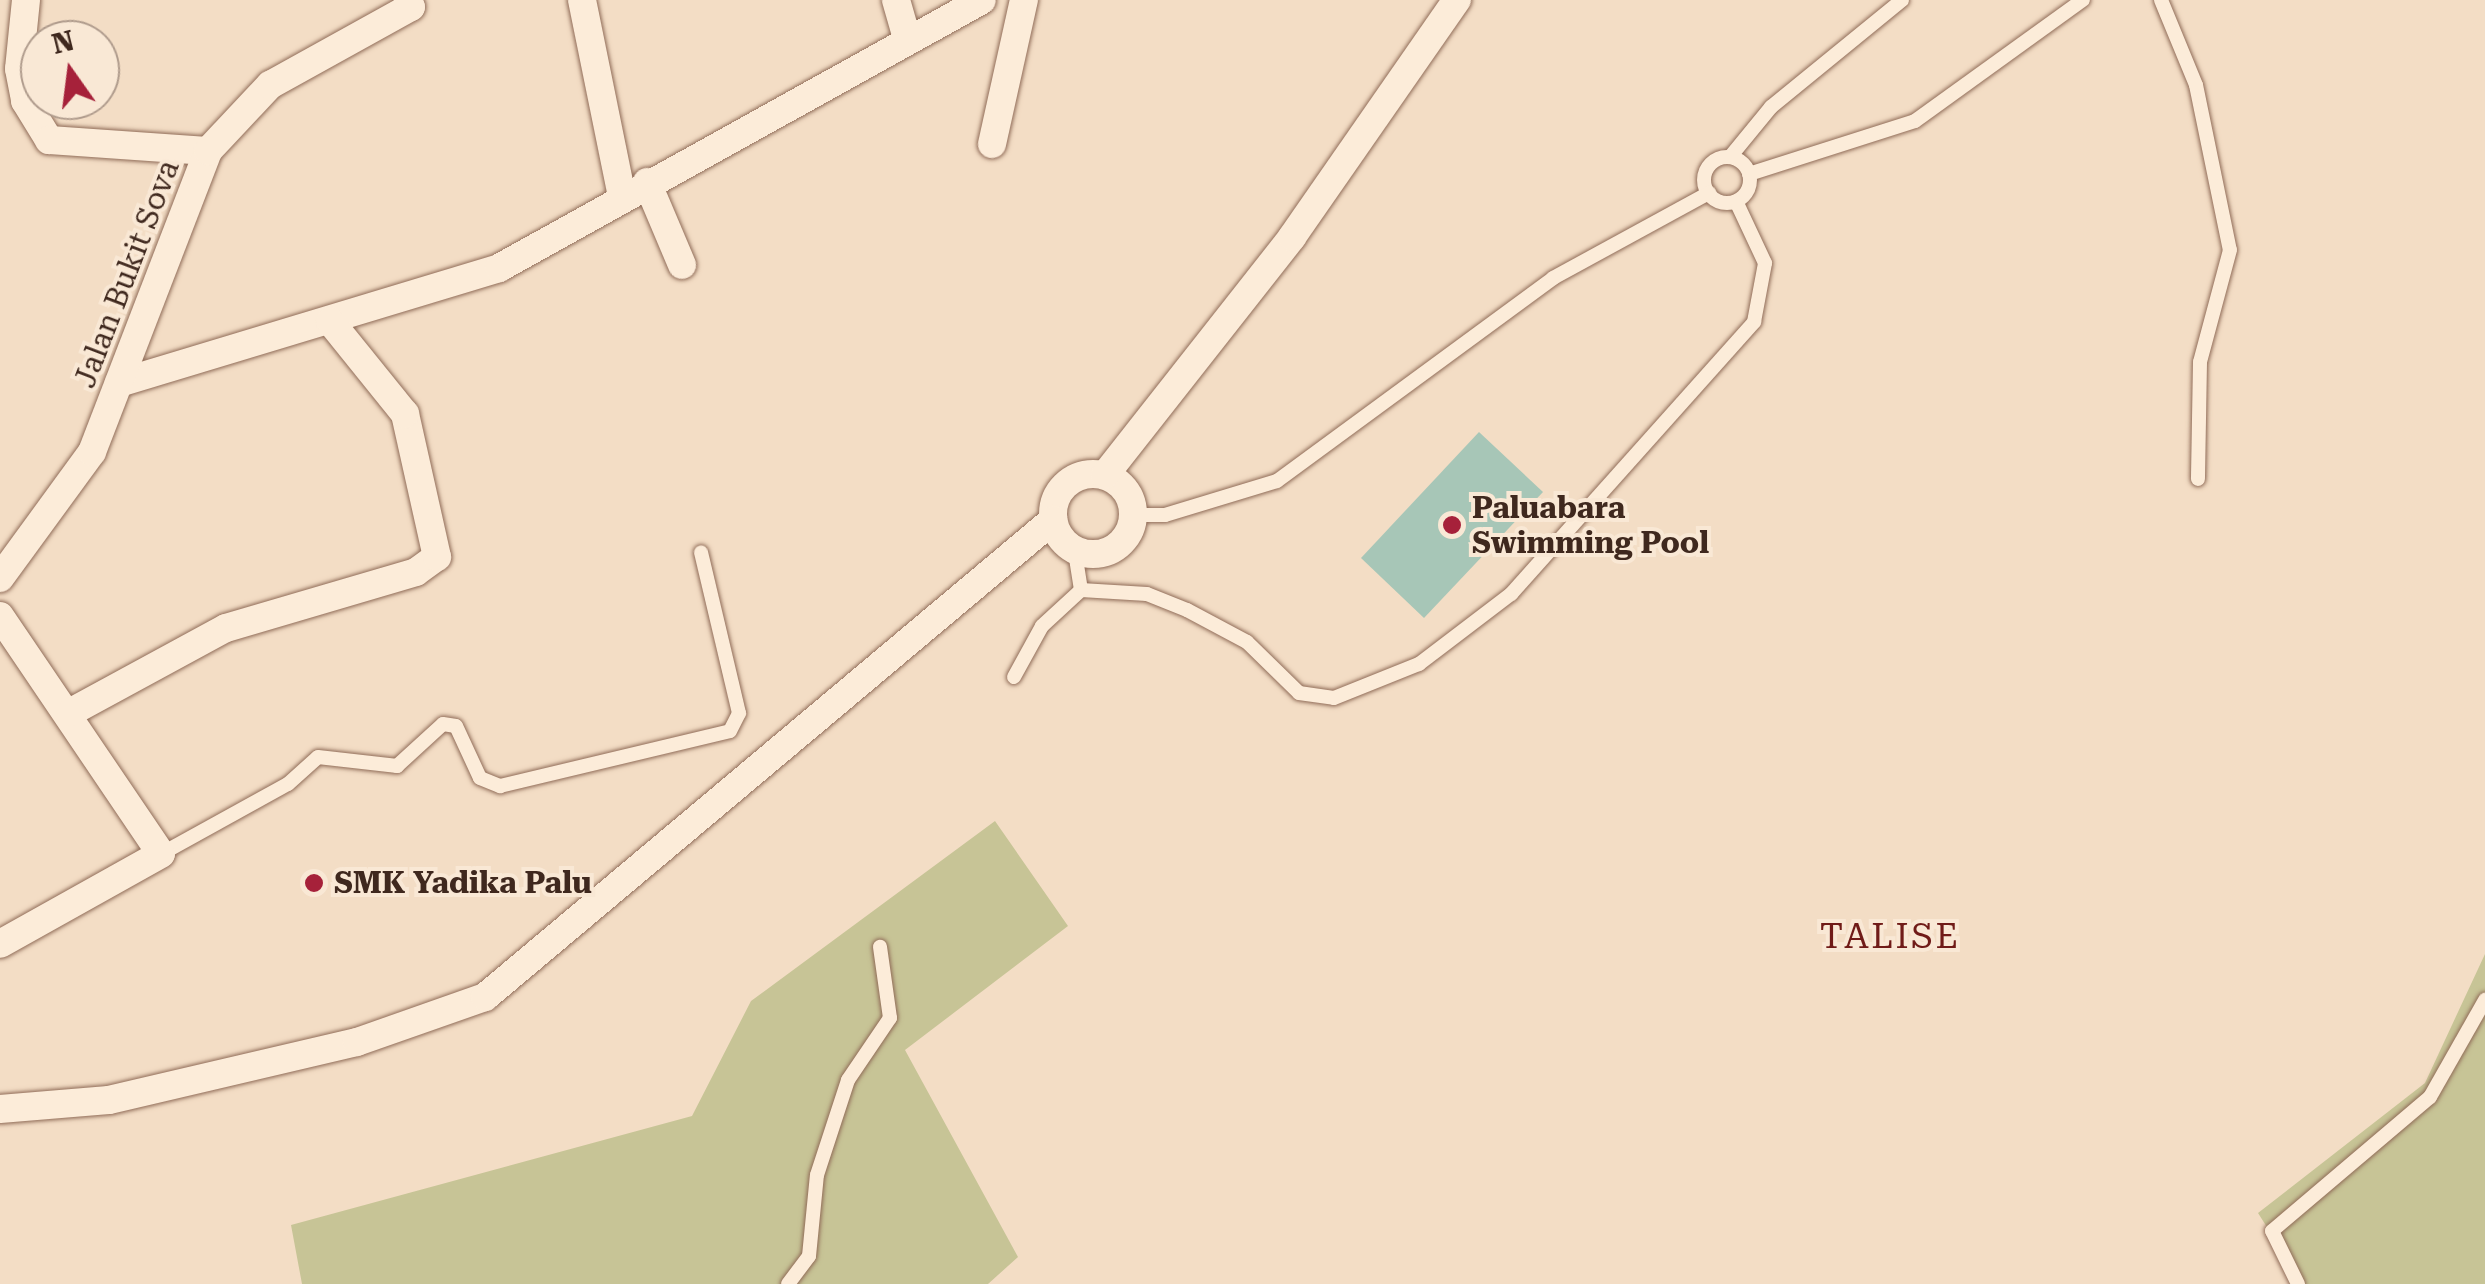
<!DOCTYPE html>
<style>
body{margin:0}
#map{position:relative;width:2485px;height:1284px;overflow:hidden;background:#f3ddc5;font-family:"Roboto Serif",serif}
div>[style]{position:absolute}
.cemetery>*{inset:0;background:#c7c496}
.water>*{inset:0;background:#a7c6b7}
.roads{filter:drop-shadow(0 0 2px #906c58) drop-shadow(0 0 2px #906c58)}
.service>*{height:14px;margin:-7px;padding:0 7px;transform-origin:7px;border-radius:7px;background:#fcecd9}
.service>.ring{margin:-7px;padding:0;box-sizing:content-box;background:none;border:14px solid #fcecd9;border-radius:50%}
.minor>*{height:28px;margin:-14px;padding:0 14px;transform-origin:14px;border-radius:14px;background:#fcecd9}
.minor>.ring{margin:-14px;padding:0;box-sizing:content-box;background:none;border:28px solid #fcecd9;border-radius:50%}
.dots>*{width:28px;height:28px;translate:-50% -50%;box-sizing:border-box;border:5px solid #f9e8d5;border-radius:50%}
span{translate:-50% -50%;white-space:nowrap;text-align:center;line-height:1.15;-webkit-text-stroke:8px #f9e8d5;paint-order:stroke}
.street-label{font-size:30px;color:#3f281e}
.poi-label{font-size:30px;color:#3f281e;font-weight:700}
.left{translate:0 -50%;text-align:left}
.quarter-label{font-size:35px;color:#701b18;letter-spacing:2.5px}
.north{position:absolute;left:20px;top:20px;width:100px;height:100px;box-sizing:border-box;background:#f9e8d5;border:2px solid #af9b8c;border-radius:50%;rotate:346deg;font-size:28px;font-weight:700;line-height:40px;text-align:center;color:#3f281e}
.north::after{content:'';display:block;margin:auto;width:35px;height:45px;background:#a6213a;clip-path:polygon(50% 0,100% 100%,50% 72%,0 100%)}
</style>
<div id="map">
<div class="cemetery">
<div style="clip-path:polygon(995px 821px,1068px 926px,905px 1050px,1018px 1257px,988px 1284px,302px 1284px,291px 1225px,692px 1116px,751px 1001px)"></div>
<div style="clip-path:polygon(2485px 954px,2485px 1284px,2303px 1284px,2258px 1213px,2425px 1083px)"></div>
</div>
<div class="water">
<div style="clip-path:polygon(1479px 432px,1543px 492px,1424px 618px,1361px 558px)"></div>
</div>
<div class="roads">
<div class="service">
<div style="left:2161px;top:0;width:92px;rotate:67.6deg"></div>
<div style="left:2196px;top:85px;width:168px;rotate:78.4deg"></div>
<div style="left:2230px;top:250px;width:116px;rotate:105deg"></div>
<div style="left:2200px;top:362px;width:117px;rotate:91deg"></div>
<div style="left:1730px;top:157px;width:65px;rotate:-50.6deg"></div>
<div style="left:1771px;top:107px;width:169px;rotate:-39.2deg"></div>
<div class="ring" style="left:1704px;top:157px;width:32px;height:32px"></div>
<div style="left:1749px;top:174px;width:174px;rotate:-17.7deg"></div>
<div style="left:1915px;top:121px;width:207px;rotate:-35.8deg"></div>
<div style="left:1133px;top:515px;width:32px"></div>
<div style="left:1165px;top:515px;width:117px;rotate:-16.9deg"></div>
<div style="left:1277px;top:481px;width:343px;rotate:-36.3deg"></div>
<div style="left:1553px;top:278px;width:178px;rotate:-28.6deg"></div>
<div style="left:1081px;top:590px;width:66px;rotate:3.5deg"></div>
<div style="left:1147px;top:594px;width:43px;rotate:21.8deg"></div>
<div style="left:1187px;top:610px;width:68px;rotate:28.1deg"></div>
<div style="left:1247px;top:642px;width:73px;rotate:44.4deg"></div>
<div style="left:1299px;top:693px;width:35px;rotate:8deg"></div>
<div style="left:1334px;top:698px;width:92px;rotate:-21.8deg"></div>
<div style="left:1419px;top:664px;width:116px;rotate:-37.3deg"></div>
<div style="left:1511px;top:594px;width:365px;rotate:-48.2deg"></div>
<div style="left:1754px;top:322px;width:60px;rotate:-79.4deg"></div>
<div style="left:1765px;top:263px;width:68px;rotate:-115.1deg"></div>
<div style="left:1014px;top:677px;width:58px;rotate:-61.2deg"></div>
<div style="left:1042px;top:626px;width:53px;rotate:-42.7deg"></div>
<div style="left:1081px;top:590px;width:39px;rotate:-99deg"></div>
<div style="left:161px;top:854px;width:145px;rotate:-28.9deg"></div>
<div style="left:288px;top:784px;width:40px;rotate:-42deg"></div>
<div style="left:318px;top:757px;width:80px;rotate:6.5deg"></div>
<div style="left:397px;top:766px;width:62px;rotate:-42.4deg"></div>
<div style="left:443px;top:724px;width:13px;rotate:9deg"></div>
<div style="left:456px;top:726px;width:57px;rotate:65.2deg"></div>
<div style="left:480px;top:778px;width:22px;rotate:22deg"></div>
<div style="left:500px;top:786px;width:236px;rotate:-13.4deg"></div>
<div style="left:730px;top:731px;width:20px;rotate:-63deg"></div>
<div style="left:739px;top:713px;width:165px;rotate:-103.3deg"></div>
<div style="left:788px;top:1284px;width:35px;rotate:-53deg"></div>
<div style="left:809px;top:1256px;width:81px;rotate:-84.4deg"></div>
<div style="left:817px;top:1175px;width:100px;rotate:-71.9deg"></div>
<div style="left:848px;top:1080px;width:75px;rotate:-55.9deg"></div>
<div style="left:890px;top:1018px;width:72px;rotate:-98deg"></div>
<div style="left:2298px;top:1284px;width:59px;rotate:-116.1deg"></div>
<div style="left:2272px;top:1231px;width:207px;rotate:-40.3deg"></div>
<div style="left:2430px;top:1097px;width:112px;rotate:-60.4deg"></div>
</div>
<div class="minor">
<div style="left:26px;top:0;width:69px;rotate:95.8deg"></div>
<div style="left:19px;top:69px;width:33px;rotate:79deg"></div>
<div style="left:25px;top:101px;width:46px;rotate:58.4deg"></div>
<div style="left:49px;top:140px;width:159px;rotate:4deg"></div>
<div style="left:582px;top:0;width:201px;rotate:78.5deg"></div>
<div style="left:896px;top:0;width:40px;rotate:74deg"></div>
<div style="left:992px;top:144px;width:148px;rotate:-77.5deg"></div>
<div style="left:647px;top:182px;width:90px;rotate:67.1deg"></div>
<div style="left:119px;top:383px;width:397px;rotate:-16.8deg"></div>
<div style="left:499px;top:268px;width:552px;rotate:-29.02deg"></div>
<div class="ring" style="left:1053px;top:474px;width:52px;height:52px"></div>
<div style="left:1105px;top:475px;width:303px;rotate:-51.8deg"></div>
<div style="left:1292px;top:237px;width:289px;rotate:-55.2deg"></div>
<div style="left:0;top:578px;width:156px;rotate:-53.9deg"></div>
<div style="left:92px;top:452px;width:323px;rotate:-68.9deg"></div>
<div style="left:208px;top:151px;width:91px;rotate:-46.8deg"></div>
<div style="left:270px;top:85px;width:161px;rotate:-29deg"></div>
<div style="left:411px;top:7px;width:8px;rotate:-113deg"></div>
<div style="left:0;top:616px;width:287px;rotate:55.9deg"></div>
<div style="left:161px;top:854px;width:184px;rotate:150.8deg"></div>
<div style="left:71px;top:712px;width:176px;rotate:-28.5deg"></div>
<div style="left:226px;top:628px;width:198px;rotate:-16.4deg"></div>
<div style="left:416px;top:572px;width:26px;rotate:-36deg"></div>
<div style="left:437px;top:557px;width:147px;rotate:-102.6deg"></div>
<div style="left:405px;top:414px;width:119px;rotate:-128.9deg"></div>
<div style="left:0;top:1109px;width:109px;rotate:-4.7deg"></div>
<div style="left:109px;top:1100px;width:255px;rotate:-13.2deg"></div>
<div style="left:357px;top:1042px;width:136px;rotate:-19.4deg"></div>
<div style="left:485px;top:997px;width:742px;rotate:-40.02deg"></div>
</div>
</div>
<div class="dots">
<div style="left:1452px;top:525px;background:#a6213a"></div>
<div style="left:314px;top:883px;background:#a6213a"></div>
</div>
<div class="street-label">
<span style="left:127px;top:274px;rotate:-69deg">Jalan Bukit Sova</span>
</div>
<div class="poi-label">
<span class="left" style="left:1472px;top:525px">Paluabara<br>Swimming Pool</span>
<span class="left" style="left:334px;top:883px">SMK Yadika Palu</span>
</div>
<div class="quarter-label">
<span style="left:1890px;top:937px">TALISE</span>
</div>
<div class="north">N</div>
</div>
